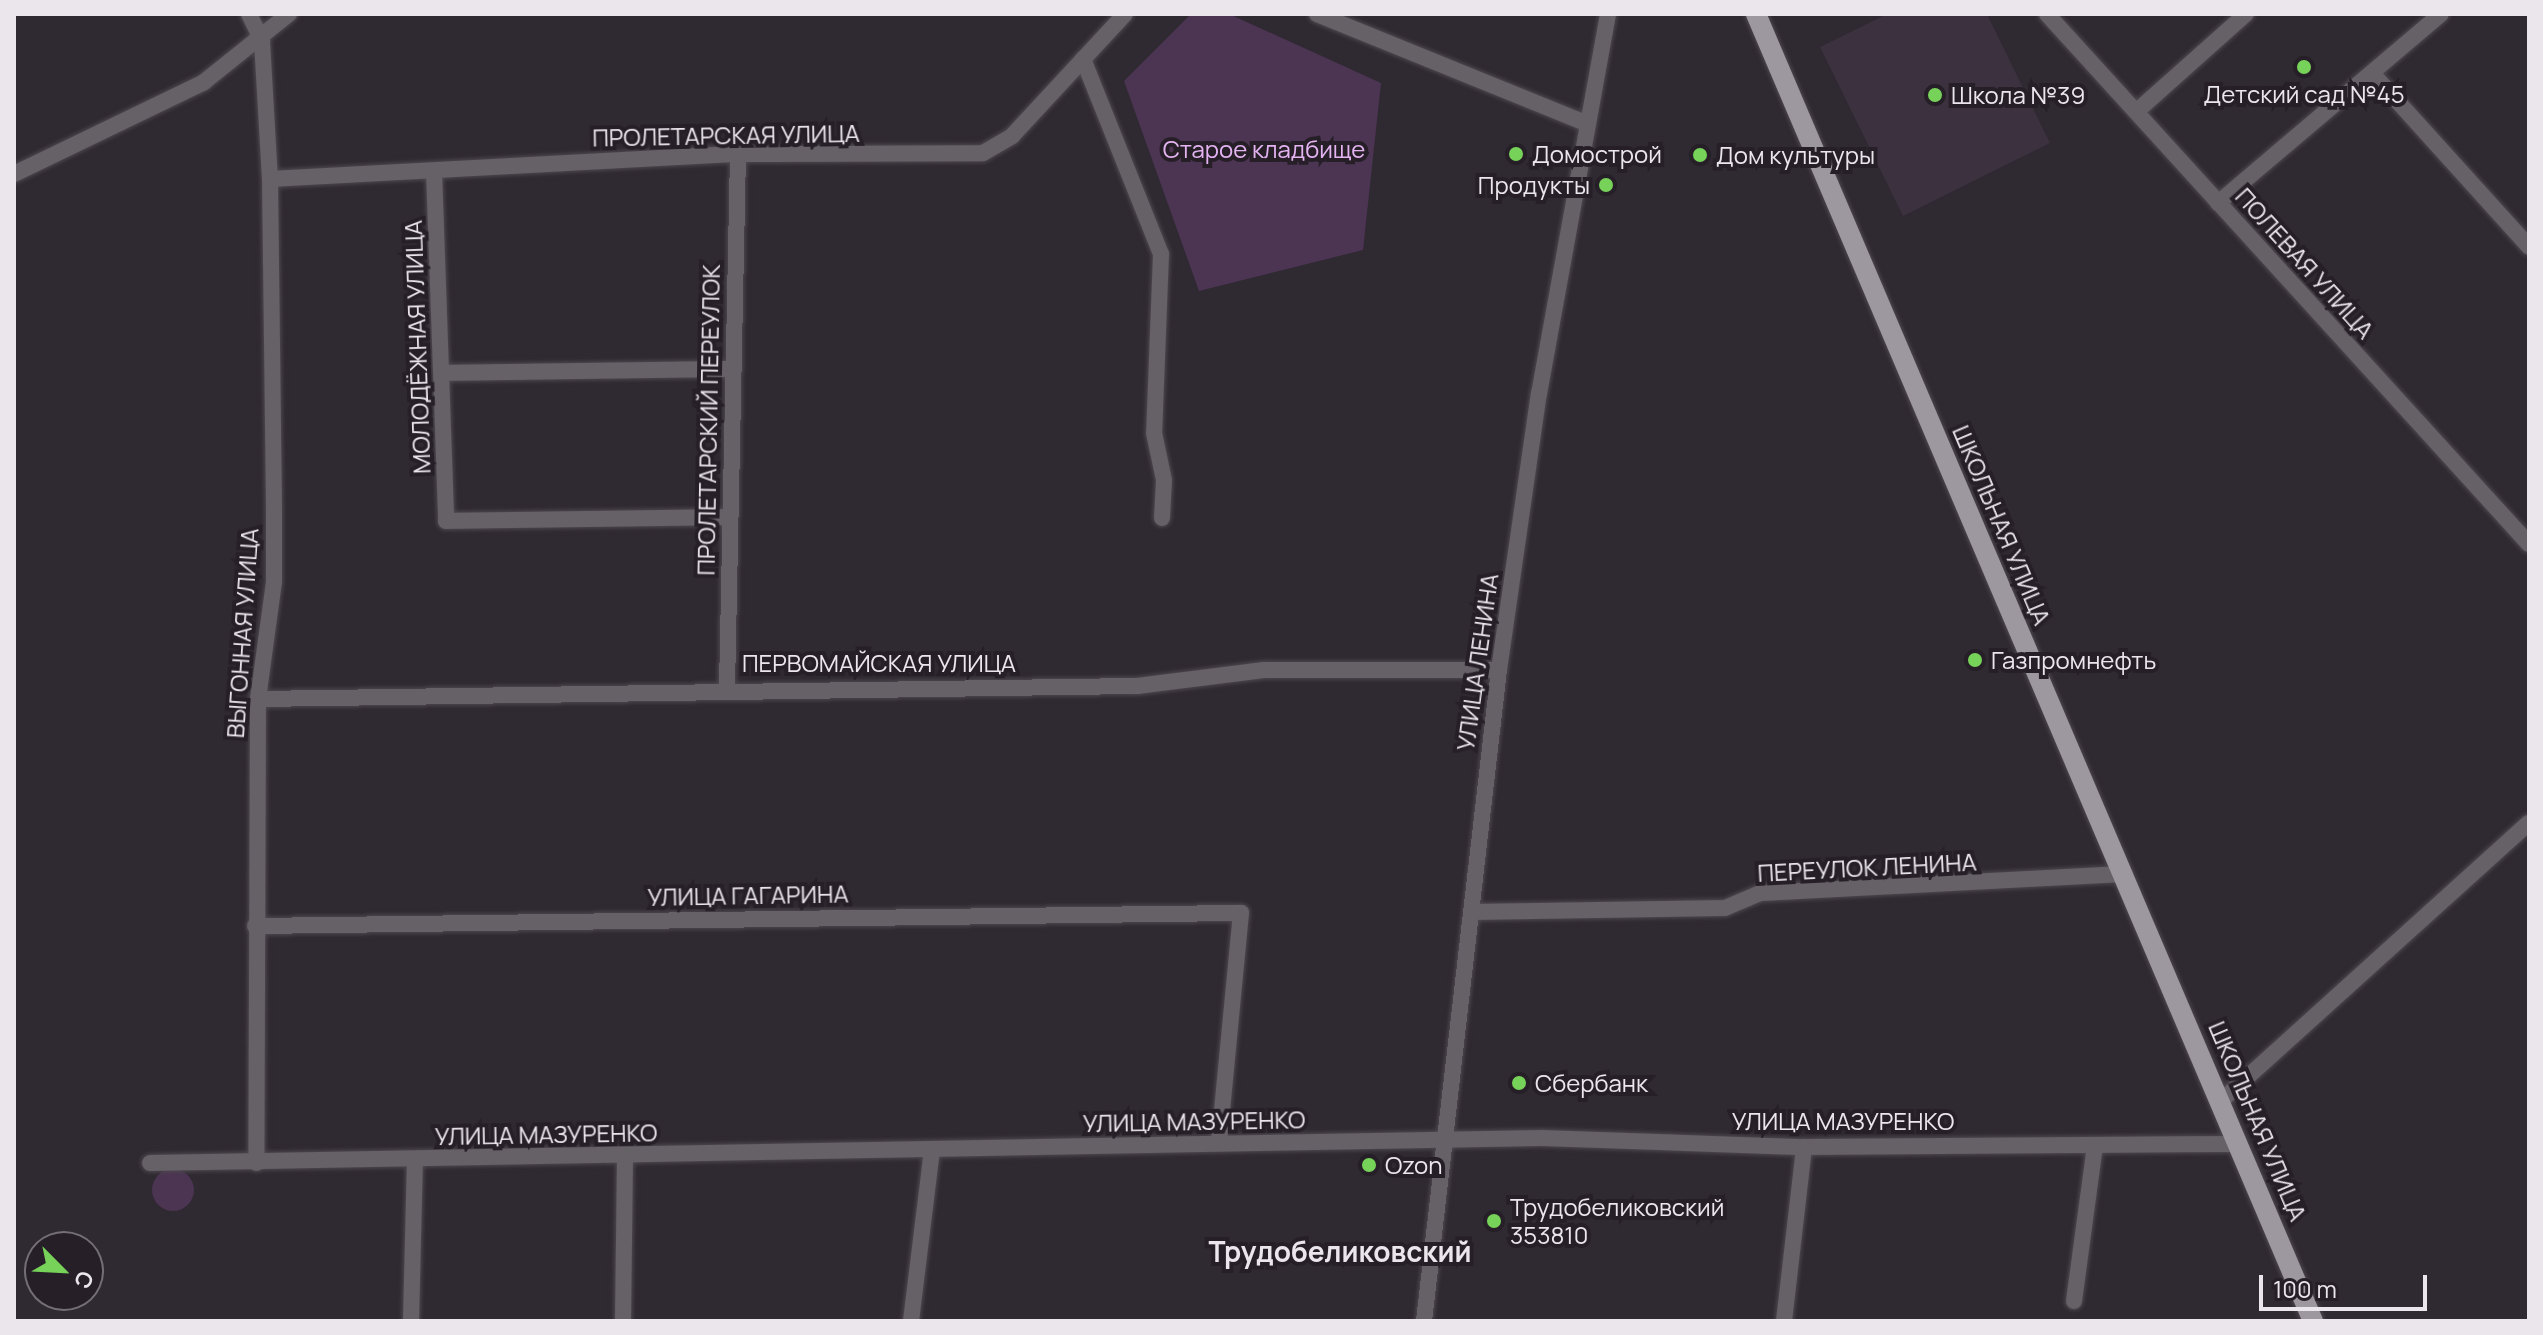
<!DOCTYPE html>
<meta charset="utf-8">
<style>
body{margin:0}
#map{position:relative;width:2543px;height:1335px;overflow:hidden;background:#2f2931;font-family:Manrope,sans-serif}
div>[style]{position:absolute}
.built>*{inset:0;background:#3c313f}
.green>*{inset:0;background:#4c3453}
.round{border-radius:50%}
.roads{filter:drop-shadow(0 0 2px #4d474f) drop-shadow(0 0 2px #4d474f)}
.minor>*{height:16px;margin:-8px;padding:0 8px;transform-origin:8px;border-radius:8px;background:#656166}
.major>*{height:20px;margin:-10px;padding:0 10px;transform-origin:10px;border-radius:10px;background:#9d979f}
.dots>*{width:22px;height:22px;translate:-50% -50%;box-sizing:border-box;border:4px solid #261f27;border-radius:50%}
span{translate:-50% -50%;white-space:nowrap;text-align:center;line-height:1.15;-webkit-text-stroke:8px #261f27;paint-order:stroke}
.poi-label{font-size:24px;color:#eae6ec}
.left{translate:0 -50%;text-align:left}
.right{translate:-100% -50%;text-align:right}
.street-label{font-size:24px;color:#eae6ec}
.park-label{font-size:24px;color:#e4b3f2}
.quarter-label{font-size:28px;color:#eae6ec;font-weight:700}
.frame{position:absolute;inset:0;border:16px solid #eae6ec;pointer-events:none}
.north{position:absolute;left:24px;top:1231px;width:80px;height:80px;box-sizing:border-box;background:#261f27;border:2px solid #746f76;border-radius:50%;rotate:114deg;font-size:22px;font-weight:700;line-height:32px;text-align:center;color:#eae6ec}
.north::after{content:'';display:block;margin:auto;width:28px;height:36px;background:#77d259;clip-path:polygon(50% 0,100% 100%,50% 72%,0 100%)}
.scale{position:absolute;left:2259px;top:1275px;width:168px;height:36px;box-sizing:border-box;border:4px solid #eae6ec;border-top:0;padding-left:10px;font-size:24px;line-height:28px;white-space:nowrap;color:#eae6ec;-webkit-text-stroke:6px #261f27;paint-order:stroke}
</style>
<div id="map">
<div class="built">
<div style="clip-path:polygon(1887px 14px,1987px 14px,2050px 143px,1903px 216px,1820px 47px)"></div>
</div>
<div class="green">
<div style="clip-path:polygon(1191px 14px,1229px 14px,1381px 83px,1363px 250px,1199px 291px,1124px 81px)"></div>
<div class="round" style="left:152px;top:1169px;width:42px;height:42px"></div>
</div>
<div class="roads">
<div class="minor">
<div style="left:249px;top:14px;width:30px;rotate:64deg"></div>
<div style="left:262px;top:41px;width:138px;rotate:86.7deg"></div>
<div style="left:270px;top:179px;width:332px;rotate:89.3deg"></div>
<div style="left:274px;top:511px;width:71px;rotate:90deg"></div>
<div style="left:274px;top:582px;width:118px;rotate:97.8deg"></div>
<div style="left:258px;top:699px;width:464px;rotate:90.2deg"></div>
<div style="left:1317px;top:14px;width:292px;rotate:22.1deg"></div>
<div style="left:2047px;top:14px;width:716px;rotate:47.72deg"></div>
<div style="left:1083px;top:59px;width:210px;rotate:68.2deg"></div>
<div style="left:1161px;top:254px;width:179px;rotate:92.2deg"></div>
<div style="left:1154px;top:433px;width:48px;rotate:78deg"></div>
<div style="left:1164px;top:480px;width:38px;rotate:93deg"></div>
<div style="left:2372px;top:73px;width:234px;rotate:47.9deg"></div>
<div style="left:2137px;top:111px;width:146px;rotate:-41.7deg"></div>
<div style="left:434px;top:171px;width:350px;rotate:88deg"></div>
<div style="left:446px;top:521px;width:282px;rotate:-0.8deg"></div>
<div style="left:14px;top:174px;width:211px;rotate:-25.8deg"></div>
<div style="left:204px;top:82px;width:109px;rotate:-38.7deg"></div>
<div style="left:270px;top:179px;width:469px;rotate:-3.1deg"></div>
<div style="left:738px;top:154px;width:245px;rotate:-0.2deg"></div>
<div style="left:983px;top:153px;width:34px;rotate:-30deg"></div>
<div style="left:1012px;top:136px;width:166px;rotate:-47.2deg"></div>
<div style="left:2218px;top:203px;width:292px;rotate:-40.3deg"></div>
<div style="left:445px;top:373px;width:288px;rotate:-0.8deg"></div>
<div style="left:727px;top:688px;width:534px;rotate:-88.82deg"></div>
<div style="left:258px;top:699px;width:879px;rotate:-0.85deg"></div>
<div style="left:1137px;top:686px;width:128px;rotate:-7.2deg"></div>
<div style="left:1264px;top:670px;width:235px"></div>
<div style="left:1471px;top:912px;width:254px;rotate:-0.9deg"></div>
<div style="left:1725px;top:908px;width:38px;rotate:-23deg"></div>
<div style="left:1760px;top:893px;width:365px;rotate:-3deg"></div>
<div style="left:255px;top:926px;width:986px;rotate:-0.76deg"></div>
<div style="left:1241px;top:913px;width:231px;rotate:95.5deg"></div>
<div style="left:2222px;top:1100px;width:413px;rotate:-42.1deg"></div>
<div style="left:150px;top:1163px;width:1392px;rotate:-1.03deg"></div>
<div style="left:1542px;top:1138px;width:262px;rotate:2deg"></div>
<div style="left:1804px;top:1147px;width:435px;rotate:-0.4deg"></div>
<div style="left:2074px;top:1301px;width:157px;rotate:-82.3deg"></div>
<div style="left:411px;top:1321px;width:161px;rotate:-88.6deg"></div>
<div style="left:623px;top:1321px;width:164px;rotate:-89.3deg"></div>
<div style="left:911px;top:1321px;width:172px;rotate:-83deg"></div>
<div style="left:1424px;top:1321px;width:655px;rotate:-83.43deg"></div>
<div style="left:1499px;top:670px;width:279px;rotate:-81.8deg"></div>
<div style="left:1539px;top:394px;width:386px;rotate:-79.7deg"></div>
<div style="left:1784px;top:1321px;width:175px;rotate:-83.4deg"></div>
</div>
<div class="major">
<div style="left:1756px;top:14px;width:1421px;rotate:66.92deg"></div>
</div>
</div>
<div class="dots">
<div style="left:2304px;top:67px;background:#77d259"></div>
<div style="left:1935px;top:95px;background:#77d259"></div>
<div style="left:1516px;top:154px;background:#77d259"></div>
<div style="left:1700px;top:155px;background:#77d259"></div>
<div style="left:1606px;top:185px;background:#77d259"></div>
<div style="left:1975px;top:660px;background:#77d259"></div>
<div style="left:1519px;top:1083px;background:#77d259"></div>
<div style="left:1369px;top:1165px;background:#77d259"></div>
<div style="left:1494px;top:1221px;background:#77d259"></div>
</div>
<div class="poi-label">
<span style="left:2304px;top:94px">Детский сад №45</span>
<span class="left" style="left:1951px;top:95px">Школа №39</span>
<span class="left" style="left:1532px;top:154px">Домострой</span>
<span class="left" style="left:1716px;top:155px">Дом культуры</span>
<span class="right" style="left:1590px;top:185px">Продукты</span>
<span class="left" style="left:1991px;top:660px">Газпромнефть</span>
<span class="left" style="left:1535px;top:1083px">Сбербанк</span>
<span class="left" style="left:1385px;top:1165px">Ozon</span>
<span class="left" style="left:1510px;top:1221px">Трудобеликовский<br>353810</span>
</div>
<div class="street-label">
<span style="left:726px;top:135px;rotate:-1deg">ПРОЛЕТАРСКАЯ УЛИЦА</span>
<span style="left:2305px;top:263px;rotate:48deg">ПОЛЕВАЯ УЛИЦА</span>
<span style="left:417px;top:347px;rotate:-92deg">МОЛОДЁЖНАЯ УЛИЦА</span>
<span style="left:708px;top:420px;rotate:-89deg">ПРОЛЕТАРСКИЙ ПЕРЕУЛОК</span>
<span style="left:2002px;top:525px;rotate:67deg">ШКОЛЬНАЯ УЛИЦА</span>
<span style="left:242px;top:633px;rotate:-86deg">ВЫГОННАЯ УЛИЦА</span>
<span style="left:1477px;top:662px;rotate:-82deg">УЛИЦА ЛЕНИНА</span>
<span style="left:879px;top:663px">ПЕРВОМАЙСКАЯ УЛИЦА</span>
<span style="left:1867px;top:867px;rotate:-3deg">ПЕРЕУЛОК ЛЕНИНА</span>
<span style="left:748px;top:895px;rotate:-1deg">УЛИЦА ГАГАРИНА</span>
<span style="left:1194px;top:1121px;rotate:-1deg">УЛИЦА МАЗУРЕНКО</span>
<span style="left:1843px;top:1121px">УЛИЦА МАЗУРЕНКО</span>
<span style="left:2258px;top:1121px;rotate:67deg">ШКОЛЬНАЯ УЛИЦА</span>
<span style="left:546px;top:1134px;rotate:-1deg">УЛИЦА МАЗУРЕНКО</span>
</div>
<div class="park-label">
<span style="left:1264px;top:149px">Старое кладбище</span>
</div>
<div class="quarter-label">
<span style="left:1340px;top:1251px">Трудобеликовский</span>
</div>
<div class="frame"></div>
<div class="north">С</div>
<div class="scale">100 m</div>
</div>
